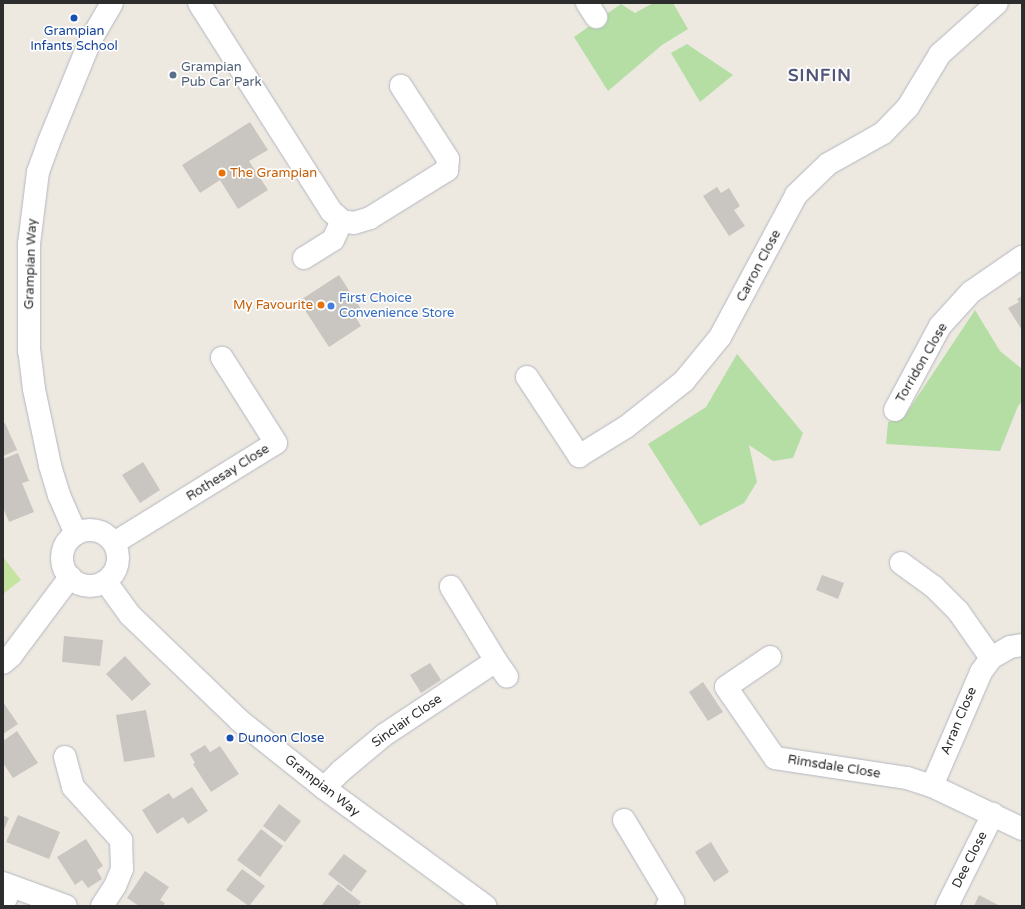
<!DOCTYPE html>
<style>
body{margin:0}
#map{position:relative;width:1025px;height:909px;overflow:hidden;background:#ede9e1;font-family:"Varela Round",sans-serif}
div>[style]{position:absolute}
.green>*{inset:0;background:#b4dea3}
.pitch>*{inset:0;background:#c4e4a0}
.building>*{inset:0;background:#c9c5c0}
.roads{filter:drop-shadow(0 0 1px #b4b6bf) drop-shadow(0 0 1px #b4b6bf)}
.minor>*{height:22px;margin:-11px;padding:0 11px;transform-origin:11px;border-radius:11px;background:#fff}
.minor>.ring{margin:-11px;padding:0;box-sizing:content-box;background:none;border:22px solid #fff;border-radius:50%}
.dots>*{width:11px;height:11px;translate:-50% -50%;box-sizing:border-box;border:2px solid #fff;border-radius:50%}
span{translate:-50% -50%;white-space:nowrap;text-align:center;line-height:1.15;-webkit-text-stroke:3.5px #fff;paint-order:stroke}
.transit-label{font-size:13px;color:#164399}
.left{translate:0 -50%;text-align:left}
.service-label{font-size:13px;color:#4e5e75}
.food-label{font-size:13px;color:#c56008}
.right{translate:-100% -50%;text-align:right}
.street-label{font-size:13px;color:#2d2d2d}
.shop-label{font-size:13px;color:#366cbe}
.district-label{font-size:17px;color:#51567a;font-weight:700;letter-spacing:1px}
.frame{position:absolute;inset:0;border:4px solid #2d2d2d;pointer-events:none}
</style>
<div id="map">
<div class="green">
<div style="clip-path:polygon(653px 3px,673px 3px,688px 29px,662px 45px,608px 91px,574px 37px,621px 4px,635px 13px)"></div>
<div style="clip-path:polygon(687px 44px,733px 75px,700px 102px,671px 53px)"></div>
<div style="clip-path:polygon(975px 310px,1000px 351px,1022px 369px,1022px 402px,1018px 406px,1000px 451px,886px 444px,888px 422px,904px 417px)"></div>
<div style="clip-path:polygon(737px 354px,803px 433px,793px 458px,773px 461px,749px 445px,757px 482px,744px 503px,700px 526px,648px 444px,706px 407px)"></div>
</div>
<div class="pitch">
<div style="clip-path:polygon(3px 557px,21px 580px,3px 594px)"></div>
</div>
<div class="building">
<div style="clip-path:polygon(250px 122px,268px 150px,249px 161px,268px 190px,238px 209px,220px 180px,200px 193px,182px 165px)"></div>
<div style="clip-path:polygon(717px 187px,721px 193px,729px 188px,740px 206px,734px 210px,745px 226px,729px 236px,703px 196px)"></div>
<div style="clip-path:polygon(339px 275px,363px 312px,355px 316px,361px 326px,329px 347px,299px 301px)"></div>
<div style="clip-path:polygon(1022px 296px,1022px 330px,1008px 308px,1019px 302px,1017px 299px)"></div>
<div style="clip-path:polygon(5px 423px,17px 450px,3px 456px,3px 424px)"></div>
<div style="clip-path:polygon(18px 453px,29px 481px,22px 483px,34px 512px,9px 522px,3px 508px,3px 459px)"></div>
<div style="clip-path:polygon(143px 462px,160px 490px,140px 503px,122px 475px)"></div>
<div style="clip-path:polygon(822px 575px,844px 583px,838px 599px,816px 590px)"></div>
<div style="clip-path:polygon(64px 636px,103px 640px,100px 666px,62px 662px)"></div>
<div style="clip-path:polygon(125px 656px,151px 684px,132px 701px,106px 674px)"></div>
<div style="clip-path:polygon(430px 663px,441px 680px,421px 693px,410px 675px)"></div>
<div style="clip-path:polygon(703px 682px,723px 712px,708px 721px,689px 692px)"></div>
<div style="clip-path:polygon(3px 702px,18px 724px,3px 734px)"></div>
<div style="clip-path:polygon(146px 710px,155px 757px,124px 762px,116px 715px)"></div>
<div style="clip-path:polygon(17px 731px,38px 763px,13px 778px,3px 763px,3px 741px)"></div>
<div style="clip-path:polygon(205px 745px,210px 752px,220px 746px,239px 774px,211px 792px,193px 764px,195px 763px,190px 754px)"></div>
<div style="clip-path:polygon(192px 787px,208px 811px,188px 824px,183px 817px,157px 834px,142px 810px,169px 793px,173px 799px)"></div>
<div style="clip-path:polygon(279px 804px,301px 821px,285px 842px,263px 826px)"></div>
<div style="clip-path:polygon(3px 815px,9px 818px,3px 832px)"></div>
<div style="clip-path:polygon(18px 815px,60px 832px,49px 859px,6px 842px)"></div>
<div style="clip-path:polygon(261px 829px,283px 846px,260px 877px,237px 860px)"></div>
<div style="clip-path:polygon(86px 839px,103px 866px,97px 870px,102px 879px,88px 888px,82px 880px,75px 885px,57px 857px)"></div>
<div style="clip-path:polygon(711px 842px,729px 872px,714px 882px,695px 852px)"></div>
<div style="clip-path:polygon(344px 854px,367px 871px,351px 892px,328px 874px)"></div>
<div style="clip-path:polygon(242px 869px,265px 886px,249px 906px,226px 890px)"></div>
<div style="clip-path:polygon(145px 871px,169px 887px,160px 900px,165px 903px,163px 906px,139px 906px,127px 898px)"></div>
<div style="clip-path:polygon(338px 884px,361px 902px,358px 906px,321px 906px)"></div>
<div style="clip-path:polygon(979px 895px,1000px 906px,974px 906px)"></div>
</div>
<div class="roads">
<div class="minor">
<div style="left:199px;top:3px;width:246px;rotate:57.6deg"></div>
<div style="left:331px;top:211px;width:15px;rotate:42deg"></div>
<div style="left:587px;top:3px;width:17px;rotate:57deg"></div>
<div style="left:304px;top:258px;width:34px;rotate:-32deg"></div>
<div style="left:333px;top:240px;width:21px;rotate:-65deg"></div>
<div style="left:342px;top:221px;width:12px;rotate:9deg"></div>
<div style="left:354px;top:223px;width:17px;rotate:-17deg"></div>
<div style="left:370px;top:218px;width:91px;rotate:-31.9deg"></div>
<div style="left:447px;top:170px;width:11px;rotate:-85deg"></div>
<div style="left:448px;top:159px;width:87px;rotate:-122.8deg"></div>
<div style="left:527px;top:377px;width:95px;rotate:56.6deg"></div>
<div style="left:579px;top:456px;width:55px;rotate:-31.7deg"></div>
<div style="left:626px;top:427px;width:74px;rotate:-38.4deg"></div>
<div style="left:684px;top:381px;width:57px;rotate:-50.7deg"></div>
<div style="left:720px;top:337px;width:161px;rotate:-61.8deg"></div>
<div style="left:796px;top:195px;width:45px;rotate:-44.1deg"></div>
<div style="left:828px;top:164px;width:63px;rotate:-29.4deg"></div>
<div style="left:883px;top:133px;width:36px;rotate:-46deg"></div>
<div style="left:908px;top:107px;width:62px;rotate:-58.9deg"></div>
<div style="left:940px;top:54px;width:76px;rotate:-41.8deg"></div>
<div style="left:895px;top:410px;width:95px;rotate:-61.8deg"></div>
<div style="left:940px;top:326px;width:46px;rotate:-47.6deg"></div>
<div style="left:971px;top:292px;width:62px;rotate:-34.5deg"></div>
<div class="ring" style="left:62px;top:530px;width:34px;height:34px"></div>
<div style="left:76px;top:534px;width:43px;rotate:-113.6deg"></div>
<div style="left:59px;top:495px;width:31px;rotate:-107deg"></div>
<div style="left:50px;top:465px;width:78px;rotate:-101.9deg"></div>
<div style="left:34px;top:389px;width:38px;rotate:-97deg"></div>
<div style="left:29px;top:351px;width:107px;rotate:-90deg"></div>
<div style="left:29px;top:244px;width:73px;rotate:-82.9deg"></div>
<div style="left:38px;top:172px;width:30px;rotate:-70deg"></div>
<div style="left:48px;top:144px;width:111px;rotate:-67.8deg"></div>
<div style="left:90px;top:41px;width:44px;rotate:-59.9deg"></div>
<div style="left:114px;top:543px;width:190px;rotate:-31.7deg"></div>
<div style="left:276px;top:443px;width:101px;rotate:-122.4deg"></div>
<div style="left:901px;top:563px;width:41px;rotate:36deg"></div>
<div style="left:934px;top:587px;width:34px;rotate:45deg"></div>
<div style="left:958px;top:611px;width:57px;rotate:54.9deg"></div>
<div style="left:106px;top:582px;width:41px;rotate:54deg"></div>
<div style="left:130px;top:615px;width:153px;rotate:43.9deg"></div>
<div style="left:240px;top:721px;width:107px;rotate:38.6deg"></div>
<div style="left:324px;top:788px;width:200px;rotate:36.2deg"></div>
<div style="left:770px;top:657px;width:53px;rotate:145.7deg"></div>
<div style="left:726px;top:687px;width:86px;rotate:55.4deg"></div>
<div style="left:775px;top:758px;width:134px;rotate:8.6deg"></div>
<div style="left:907px;top:778px;width:26px;rotate:18deg"></div>
<div style="left:932px;top:786px;width:100px;rotate:25.5deg"></div>
<div style="left:496px;top:661px;width:19px;rotate:55deg"></div>
<div style="left:3px;top:663px;width:11px;rotate:-41deg"></div>
<div style="left:11px;top:656px;width:99px;rotate:-53.2deg"></div>
<div style="left:65px;top:757px;width:31px;rotate:75deg"></div>
<div style="left:73px;top:787px;width:72px;rotate:47.8deg"></div>
<div style="left:121px;top:840px;width:29px;rotate:88deg"></div>
<div style="left:122px;top:869px;width:18px;rotate:112deg"></div>
<div style="left:115px;top:886px;width:24px;rotate:123deg"></div>
<div style="left:932px;top:786px;width:124px;rotate:-66.7deg"></div>
<div style="left:981px;top:672px;width:17px;rotate:-54deg"></div>
<div style="left:991px;top:658px;width:22px;rotate:-30deg"></div>
<div style="left:1010px;top:647px;width:12px;rotate:-9deg"></div>
<div style="left:324px;top:788px;width:24px;rotate:-45deg"></div>
<div style="left:341px;top:771px;width:56px;rotate:-39.9deg"></div>
<div style="left:384px;top:735px;width:134px;rotate:-33.5deg"></div>
<div style="left:496px;top:661px;width:87px;rotate:-121.3deg"></div>
<div style="left:624px;top:820px;width:96px;rotate:59.1deg"></div>
<div style="left:673px;top:902px;width:7px;rotate:146deg"></div>
<div style="left:3px;top:883px;width:67px;rotate:20.1deg"></div>
<div style="left:3px;top:905px;width:20px;rotate:-66deg"></div>
<div style="left:947px;top:906px;width:103px;rotate:-63.4deg"></div>
</div>
</div>
<div class="dots">
<div style="left:74px;top:18px;background:#1a4fb4"></div>
<div style="left:173px;top:75px;background:#5c6f8a"></div>
<div style="left:222px;top:173px;background:#e8710a"></div>
<div style="left:321px;top:305px;background:#e8710a"></div>
<div style="left:331px;top:306px;background:#3f7fe0"></div>
<div style="left:230px;top:738px;background:#1a4fb4"></div>
</div>
<div class="transit-label">
<span style="left:74px;top:39px">Grampian<br>Infants School</span>
<span class="left" style="left:238px;top:738px">Dunoon Close</span>
</div>
<div class="service-label">
<span class="left" style="left:181px;top:75px">Grampian<br>Pub Car Park</span>
</div>
<div class="food-label">
<span class="left" style="left:230px;top:173px">The Grampian</span>
<span class="right" style="left:313px;top:305px">My Favourite</span>
</div>
<div class="street-label">
<span style="left:31px;top:264px;rotate:-88deg">Grampian Way</span>
<span style="left:759px;top:266px;rotate:-62deg">Carron Close</span>
<span style="left:922px;top:363px;rotate:-60deg">Torridon Close</span>
<span style="left:228px;top:473px;rotate:-32deg">Rothesay Close</span>
<span style="left:407px;top:721px;rotate:-35deg">Sinclair Close</span>
<span style="left:959px;top:721px;rotate:-67deg">Arran Close</span>
<span style="left:834px;top:767px;rotate:9deg">Rimsdale Close</span>
<span style="left:322px;top:786px;rotate:38deg">Grampian Way</span>
<span style="left:970px;top:860px;rotate:-63deg">Dee Close</span>
</div>
<div class="shop-label">
<span class="left" style="left:339px;top:306px">First Choice<br>Convenience Store</span>
</div>
<div class="district-label">
<span style="left:820px;top:76px">SINFIN</span>
</div>
<div class="frame"></div>
</div>
